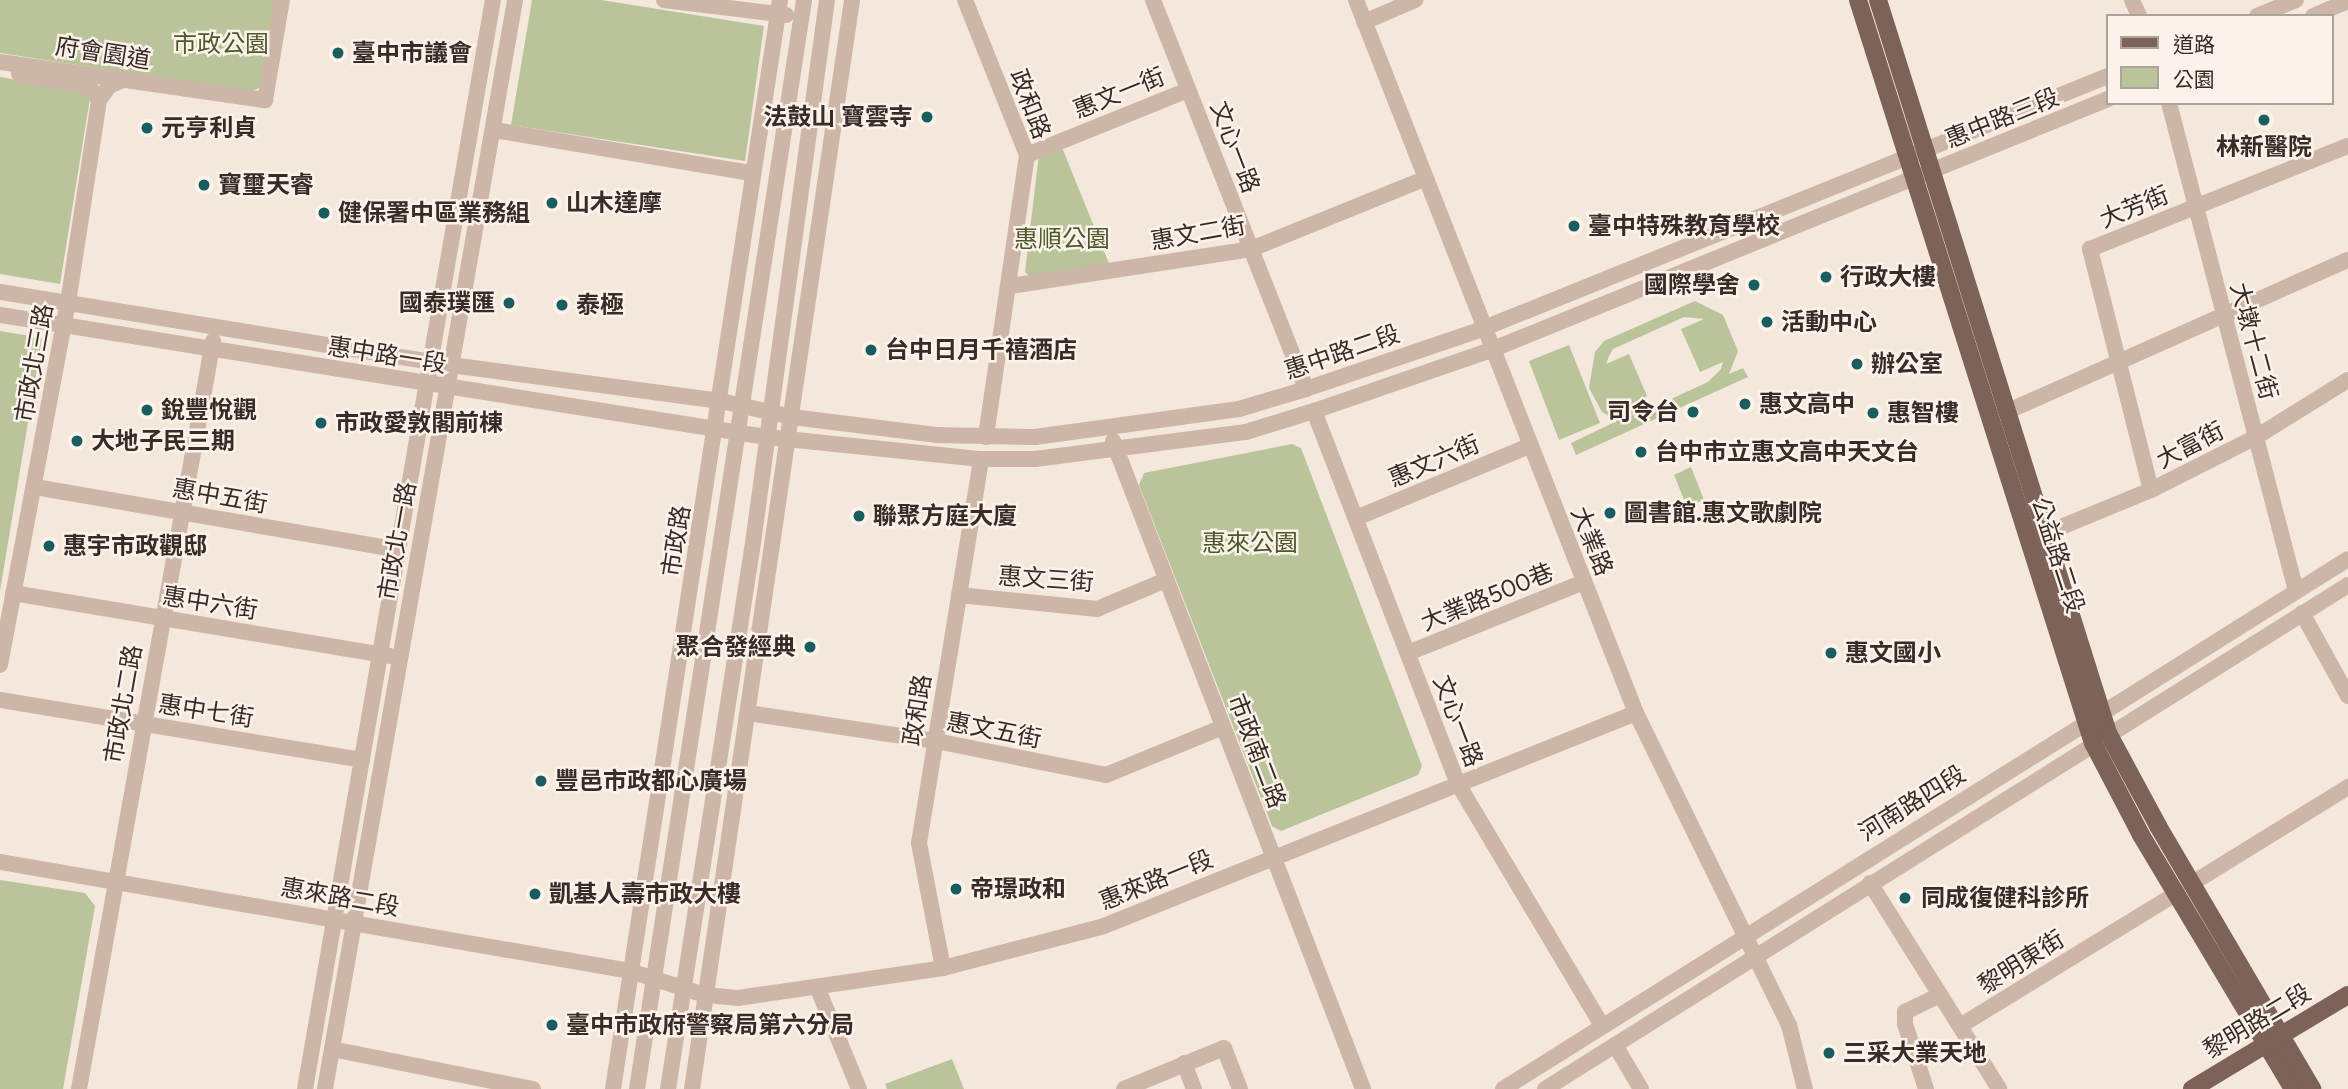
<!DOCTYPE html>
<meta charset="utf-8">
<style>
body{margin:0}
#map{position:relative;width:2348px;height:1089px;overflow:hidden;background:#f4e7dc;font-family:Figtree,"Noto Sans TC",sans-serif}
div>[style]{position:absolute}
.green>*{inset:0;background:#b9c49b}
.minor>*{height:16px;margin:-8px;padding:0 8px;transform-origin:8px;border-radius:8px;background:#cdb6a7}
.major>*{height:18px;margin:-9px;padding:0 9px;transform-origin:9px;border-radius:9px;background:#7c6258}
.dots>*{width:19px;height:19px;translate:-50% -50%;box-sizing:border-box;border:4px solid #fbf2e9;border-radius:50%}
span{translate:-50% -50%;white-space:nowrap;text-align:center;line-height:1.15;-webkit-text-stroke:5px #fbf2e9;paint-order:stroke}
.park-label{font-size:24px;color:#4b592a}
.street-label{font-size:24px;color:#392c28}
.poi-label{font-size:24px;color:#392c28;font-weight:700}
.left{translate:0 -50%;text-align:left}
.right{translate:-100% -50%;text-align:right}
.legend{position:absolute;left:2106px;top:14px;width:228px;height:91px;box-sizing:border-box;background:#fbf2e9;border:2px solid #ada39c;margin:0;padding:9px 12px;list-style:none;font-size:21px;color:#392c28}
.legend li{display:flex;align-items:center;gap:14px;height:35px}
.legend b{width:35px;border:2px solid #ada39c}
</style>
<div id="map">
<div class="green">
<div style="clip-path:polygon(0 0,275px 0,261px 87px,251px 92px,0 53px)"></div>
<div style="clip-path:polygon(532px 0,601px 0,764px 26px,745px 161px,511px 125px)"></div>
<div style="clip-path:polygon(0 77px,91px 92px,60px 284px,0 274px)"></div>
<div style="clip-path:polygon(1061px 145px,1110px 266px,1031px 278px,1025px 272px,1039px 154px)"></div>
<div style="clip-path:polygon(evenodd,1695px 301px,1723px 315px,1738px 351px,1729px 374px,1743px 368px,1748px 377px,1576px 455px,1571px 443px,1617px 421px,1602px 412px,1589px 388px,1595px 352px,1604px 341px,1695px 301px,1684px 317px,1704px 319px,1681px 329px,1700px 372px,1723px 362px,1721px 369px,1708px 382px,1645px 411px,1625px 408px,1647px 396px,1629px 354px,1606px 364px,1609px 356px,1613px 349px,1684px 317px)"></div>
<div style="clip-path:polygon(0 331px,42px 338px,0 591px)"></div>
<div style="clip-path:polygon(1569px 345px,1600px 423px,1559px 440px,1529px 361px)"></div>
<div style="clip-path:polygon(1292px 444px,1301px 448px,1422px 766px,1418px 775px,1281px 831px,1272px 826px,1139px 485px,1144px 473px)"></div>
<div style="clip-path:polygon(1691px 467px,1704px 500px,1687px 507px,1674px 475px)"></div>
<div style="clip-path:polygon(0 880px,85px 893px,95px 906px,63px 1089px,0 1089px)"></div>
<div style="clip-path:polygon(952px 1059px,964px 1089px,887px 1089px,885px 1084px)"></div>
</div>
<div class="minor">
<div style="left:664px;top:0;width:123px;rotate:7deg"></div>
<div style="left:965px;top:0;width:167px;rotate:68.2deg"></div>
<div style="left:1027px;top:155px;width:285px;rotate:98.3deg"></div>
<div style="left:1153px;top:0;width:418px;rotate:68.5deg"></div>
<div style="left:1356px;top:0;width:766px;rotate:68.56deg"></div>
<div style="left:1636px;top:713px;width:347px;rotate:63.9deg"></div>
<div style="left:1789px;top:1025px;width:66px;rotate:76deg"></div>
<div style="left:2132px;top:0;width:17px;rotate:66deg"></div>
<div style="left:2257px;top:16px;width:42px;rotate:-22.3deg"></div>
<div style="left:2313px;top:16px;width:38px;rotate:-23deg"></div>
<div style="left:1364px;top:22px;width:56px;rotate:-23.3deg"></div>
<div style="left:0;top:62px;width:268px;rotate:8.2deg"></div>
<div style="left:265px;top:100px;width:101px;rotate:-80.4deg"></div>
<div style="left:19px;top:74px;width:71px;rotate:9.7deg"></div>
<div style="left:89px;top:86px;width:17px;rotate:54deg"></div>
<div style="left:2169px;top:103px;width:504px;rotate:75.41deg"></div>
<div style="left:494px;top:130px;width:261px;rotate:9.5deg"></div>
<div style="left:1027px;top:155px;width:174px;rotate:-22deg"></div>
<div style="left:1010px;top:286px;width:244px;rotate:-8.7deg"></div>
<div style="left:1251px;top:249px;width:187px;rotate:-22deg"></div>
<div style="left:0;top:292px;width:457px;rotate:9.2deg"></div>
<div style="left:451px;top:365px;width:272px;rotate:7.6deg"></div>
<div style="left:721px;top:401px;width:73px;rotate:12.7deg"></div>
<div style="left:792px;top:417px;width:145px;rotate:7.1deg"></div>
<div style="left:936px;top:435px;width:99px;rotate:1.2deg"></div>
<div style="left:1035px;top:437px;width:206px;rotate:-7.8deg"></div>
<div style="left:1239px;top:409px;width:70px;rotate:-16.6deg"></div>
<div style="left:1306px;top:389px;width:186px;rotate:-18.8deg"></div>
<div style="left:1482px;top:329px;width:675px;rotate:-22.01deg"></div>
<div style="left:0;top:315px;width:777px;rotate:9.04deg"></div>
<div style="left:767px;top:437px;width:215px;rotate:5.9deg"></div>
<div style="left:981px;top:459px;width:54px"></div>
<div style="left:1035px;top:459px;width:213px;rotate:-7.3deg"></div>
<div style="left:1246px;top:432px;width:71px;rotate:-17.2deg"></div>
<div style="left:1314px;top:411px;width:187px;rotate:-19deg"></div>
<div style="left:1491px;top:350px;width:666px;rotate:-22.14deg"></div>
<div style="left:1314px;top:411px;width:400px;rotate:68.9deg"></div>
<div style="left:1458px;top:784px;width:282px;rotate:59.2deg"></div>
<div style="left:2006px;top:412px;width:374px;rotate:-24deg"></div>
<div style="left:1113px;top:441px;width:695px;rotate:68.9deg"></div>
<div style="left:35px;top:487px;width:368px;rotate:9.8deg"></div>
<div style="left:2151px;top:490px;width:249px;rotate:-104.2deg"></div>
<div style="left:2090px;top:249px;width:278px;rotate:-21.8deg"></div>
<div style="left:1356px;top:518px;width:187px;rotate:-22.6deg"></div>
<div style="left:2044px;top:534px;width:116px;rotate:-22.4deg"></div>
<div style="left:2151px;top:490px;width:118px;rotate:-26.8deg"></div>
<div style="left:2256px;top:437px;width:108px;rotate:-31.8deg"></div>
<div style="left:13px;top:593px;width:383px;rotate:9.5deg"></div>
<div style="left:959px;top:595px;width:139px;rotate:5.8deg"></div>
<div style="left:1097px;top:609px;width:75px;rotate:-22.8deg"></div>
<div style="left:2302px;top:613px;width:95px;rotate:61deg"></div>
<div style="left:1408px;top:653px;width:190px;rotate:-22deg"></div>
<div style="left:0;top:665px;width:368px;rotate:-79.4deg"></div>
<div style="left:68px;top:303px;width:205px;rotate:-81.3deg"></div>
<div style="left:99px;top:100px;width:17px;rotate:-54deg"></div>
<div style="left:109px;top:86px;width:15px;rotate:-23deg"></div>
<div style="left:0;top:700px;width:367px;rotate:9.4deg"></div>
<div style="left:748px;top:713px;width:190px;rotate:8.5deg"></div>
<div style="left:936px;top:741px;width:173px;rotate:11.3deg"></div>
<div style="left:1106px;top:775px;width:126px;rotate:-22.3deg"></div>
<div style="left:0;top:862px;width:639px;rotate:9.82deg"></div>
<div style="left:630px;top:971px;width:79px;rotate:17.7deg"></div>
<div style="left:705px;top:995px;width:33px;rotate:5deg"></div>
<div style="left:738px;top:998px;width:207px;rotate:-8.3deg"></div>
<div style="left:943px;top:968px;width:166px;rotate:-14.6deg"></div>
<div style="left:1104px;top:926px;width:573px;rotate:-21.82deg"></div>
<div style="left:1870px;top:883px;width:243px;rotate:57.9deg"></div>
<div style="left:2191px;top:884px;width:185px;rotate:-31.7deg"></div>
<div style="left:943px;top:968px;width:127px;rotate:-100.9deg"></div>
<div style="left:919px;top:843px;width:389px;rotate:-80.8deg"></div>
<div style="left:818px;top:989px;width:108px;rotate:67.7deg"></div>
<div style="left:1960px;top:1026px;width:255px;rotate:-31.5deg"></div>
<div style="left:1615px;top:1045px;width:51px;rotate:59.4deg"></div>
<div style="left:332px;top:1049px;width:205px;rotate:11.3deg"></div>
<div style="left:1184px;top:1063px;width:28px;rotate:69deg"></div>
<div style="left:79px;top:1089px;width:760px;rotate:-79.84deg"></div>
<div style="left:305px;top:1089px;width:1105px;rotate:-80.21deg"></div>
<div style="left:325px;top:1089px;width:1105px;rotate:-80.1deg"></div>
<div style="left:613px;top:1089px;width:1102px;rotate:-81.28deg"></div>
<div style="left:637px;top:1089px;width:1102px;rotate:-81.28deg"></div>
<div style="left:668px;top:1089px;width:553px;rotate:-81.15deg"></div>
<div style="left:753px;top:543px;width:548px;rotate:-82.24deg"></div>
<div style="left:692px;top:1089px;width:1101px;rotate:-81.64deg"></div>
<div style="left:1124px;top:1089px;width:108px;rotate:-22.3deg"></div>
<div style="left:1224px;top:1048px;width:44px;rotate:68.7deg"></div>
<div style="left:1503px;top:1089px;width:997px;rotate:-32.1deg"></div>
<div style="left:1545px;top:1089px;width:948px;rotate:-32.11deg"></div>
<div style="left:1926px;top:1089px;width:68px;rotate:-107.9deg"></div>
<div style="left:1905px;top:1024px;width:12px;rotate:-90deg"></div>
<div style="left:1905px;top:1012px;width:39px;rotate:-26deg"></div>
</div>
<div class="major">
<div style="left:1858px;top:0;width:779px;rotate:72.45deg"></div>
<div style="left:2093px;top:743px;width:104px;rotate:62.4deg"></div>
<div style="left:2141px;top:835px;width:296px;rotate:59.1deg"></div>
<div style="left:1878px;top:0;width:768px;rotate:72.58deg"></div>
<div style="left:2108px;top:733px;width:106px;rotate:61.7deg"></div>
<div style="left:2158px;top:826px;width:305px;rotate:59.6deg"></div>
<div style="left:2192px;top:1089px;width:182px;rotate:-31.1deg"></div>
</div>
<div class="dots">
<div style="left:338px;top:53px;background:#1a5d5e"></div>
<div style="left:927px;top:117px;background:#1a5d5e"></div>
<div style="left:2264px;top:120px;background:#1a5d5e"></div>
<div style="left:147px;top:128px;background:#1a5d5e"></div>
<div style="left:204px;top:185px;background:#1a5d5e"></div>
<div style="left:552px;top:203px;background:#1a5d5e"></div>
<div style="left:324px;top:213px;background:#1a5d5e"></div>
<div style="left:1574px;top:226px;background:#1a5d5e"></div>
<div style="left:1826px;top:277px;background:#1a5d5e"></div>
<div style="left:1754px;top:285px;background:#1a5d5e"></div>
<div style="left:509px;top:303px;background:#1a5d5e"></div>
<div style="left:562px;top:305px;background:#1a5d5e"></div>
<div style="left:1767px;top:322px;background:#1a5d5e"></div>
<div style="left:871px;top:350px;background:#1a5d5e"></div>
<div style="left:1857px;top:364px;background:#1a5d5e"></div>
<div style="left:1745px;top:404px;background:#1a5d5e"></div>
<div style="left:147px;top:410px;background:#1a5d5e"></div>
<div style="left:1693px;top:412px;background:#1a5d5e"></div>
<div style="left:1873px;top:413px;background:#1a5d5e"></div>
<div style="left:321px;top:423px;background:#1a5d5e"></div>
<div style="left:77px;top:441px;background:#1a5d5e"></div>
<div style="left:1641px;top:452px;background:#1a5d5e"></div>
<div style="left:1610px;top:513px;background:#1a5d5e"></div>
<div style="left:859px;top:516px;background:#1a5d5e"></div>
<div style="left:49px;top:546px;background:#1a5d5e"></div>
<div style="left:810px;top:647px;background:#1a5d5e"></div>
<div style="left:1831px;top:653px;background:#1a5d5e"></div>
<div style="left:541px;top:781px;background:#1a5d5e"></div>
<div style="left:956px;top:889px;background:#1a5d5e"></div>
<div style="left:535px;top:894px;background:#1a5d5e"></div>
<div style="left:1905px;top:898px;background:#1a5d5e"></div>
<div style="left:552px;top:1025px;background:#1a5d5e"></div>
<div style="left:1829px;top:1053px;background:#1a5d5e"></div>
</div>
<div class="park-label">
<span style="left:221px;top:44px">市政公園</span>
<span style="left:1062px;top:239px">惠順公園</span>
<span style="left:1250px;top:543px">惠來公園</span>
</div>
<div class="street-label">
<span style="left:103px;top:53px;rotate:9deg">府會園道</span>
<span style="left:1119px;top:93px;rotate:-22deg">惠文一街</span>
<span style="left:1030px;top:104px;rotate:69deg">政和路</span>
<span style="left:2002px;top:118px;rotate:-22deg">惠中路三段</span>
<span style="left:1235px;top:147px;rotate:69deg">文心一路</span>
<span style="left:2134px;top:207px;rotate:-22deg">大芳街</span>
<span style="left:1198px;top:233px;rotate:-10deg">惠文二街</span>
<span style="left:2254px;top:341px;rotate:75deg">大墩十二街</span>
<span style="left:1342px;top:352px;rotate:-19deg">惠中路二段</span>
<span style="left:387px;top:355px;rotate:9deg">惠中路一段</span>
<span style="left:34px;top:363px;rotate:-80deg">市政北三路</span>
<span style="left:2190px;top:445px;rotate:-27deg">大富街</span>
<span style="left:1434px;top:461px;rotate:-23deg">惠文六街</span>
<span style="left:220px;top:496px;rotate:10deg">惠中五街</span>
<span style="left:397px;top:541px;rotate:-80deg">市政北一路</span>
<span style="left:676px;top:541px;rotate:-81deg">市政路</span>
<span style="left:1592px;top:541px;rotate:68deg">大業路</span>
<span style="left:2058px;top:555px;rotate:72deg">公益路二段</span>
<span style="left:1046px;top:579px;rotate:4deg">惠文三街</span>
<span style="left:1487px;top:597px;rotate:-22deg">大業路500巷</span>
<span style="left:210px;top:603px;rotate:9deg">惠中六街</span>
<span style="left:123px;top:704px;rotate:-80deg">市政北二路</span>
<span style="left:917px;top:710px;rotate:-81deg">政和路</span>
<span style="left:206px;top:711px;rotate:9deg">惠中七街</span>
<span style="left:1458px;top:721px;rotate:69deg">文心一路</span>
<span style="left:994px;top:730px;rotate:11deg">惠文五街</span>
<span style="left:1257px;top:751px;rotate:69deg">市政南二路</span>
<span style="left:1912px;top:803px;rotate:-32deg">河南路四段</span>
<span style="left:1156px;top:880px;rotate:-22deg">惠來路一段</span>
<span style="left:340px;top:897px;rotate:10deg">惠來路二段</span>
<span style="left:2021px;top:962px;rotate:-32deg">黎明東街</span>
<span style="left:2257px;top:1021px;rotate:-31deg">黎明路二段</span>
</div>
<div class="poi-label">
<span class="left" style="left:352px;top:53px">臺中市議會</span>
<span class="right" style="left:913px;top:117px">法鼓山 寶雲寺</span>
<span class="left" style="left:161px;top:128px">元亨利貞</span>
<span style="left:2264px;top:147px">林新醫院</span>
<span class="left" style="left:218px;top:185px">寶璽天睿</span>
<span class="left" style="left:566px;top:203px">山木達摩</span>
<span class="left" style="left:338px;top:213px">健保署中區業務組</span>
<span class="left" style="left:1588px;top:226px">臺中特殊教育學校</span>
<span class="left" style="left:1840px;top:277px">行政大樓</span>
<span class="right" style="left:1740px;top:285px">國際學舍</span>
<span class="right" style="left:495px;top:303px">國泰璞匯</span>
<span class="left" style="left:576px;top:305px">泰極</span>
<span class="left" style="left:1781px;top:322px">活動中心</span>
<span class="left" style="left:885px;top:350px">台中日月千禧酒店</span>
<span class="left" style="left:1871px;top:364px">辦公室</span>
<span class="left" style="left:1759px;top:404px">惠文高中</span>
<span class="left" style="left:161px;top:410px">銳豐悅觀</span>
<span class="right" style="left:1679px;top:412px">司令台</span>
<span class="left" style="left:1887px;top:413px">惠智樓</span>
<span class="left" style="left:335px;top:423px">市政愛敦閣前棟</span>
<span class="left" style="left:91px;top:441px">大地子民三期</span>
<span class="left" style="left:1655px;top:452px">台中市立惠文高中天文台</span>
<span class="left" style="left:1624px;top:513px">圖書館.惠文歌劇院</span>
<span class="left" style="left:873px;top:516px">聯聚方庭大廈</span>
<span class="left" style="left:63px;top:546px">惠宇市政觀邸</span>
<span class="right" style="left:796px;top:647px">聚合發經典</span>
<span class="left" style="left:1845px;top:653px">惠文國小</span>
<span class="left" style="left:555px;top:781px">豐邑市政都心廣場</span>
<span class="left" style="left:970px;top:889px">帝璟政和</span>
<span class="left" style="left:549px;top:894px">凱基人壽市政大樓</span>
<span class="left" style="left:1921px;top:898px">同成復健科診所</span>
<span class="left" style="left:566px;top:1025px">臺中市政府警察局第六分局</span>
<span class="left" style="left:1843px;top:1053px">三采大業天地</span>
</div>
<ul class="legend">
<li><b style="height:9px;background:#7c6258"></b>道路</li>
<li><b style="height:19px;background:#b9c49b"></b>公園</li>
</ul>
</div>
